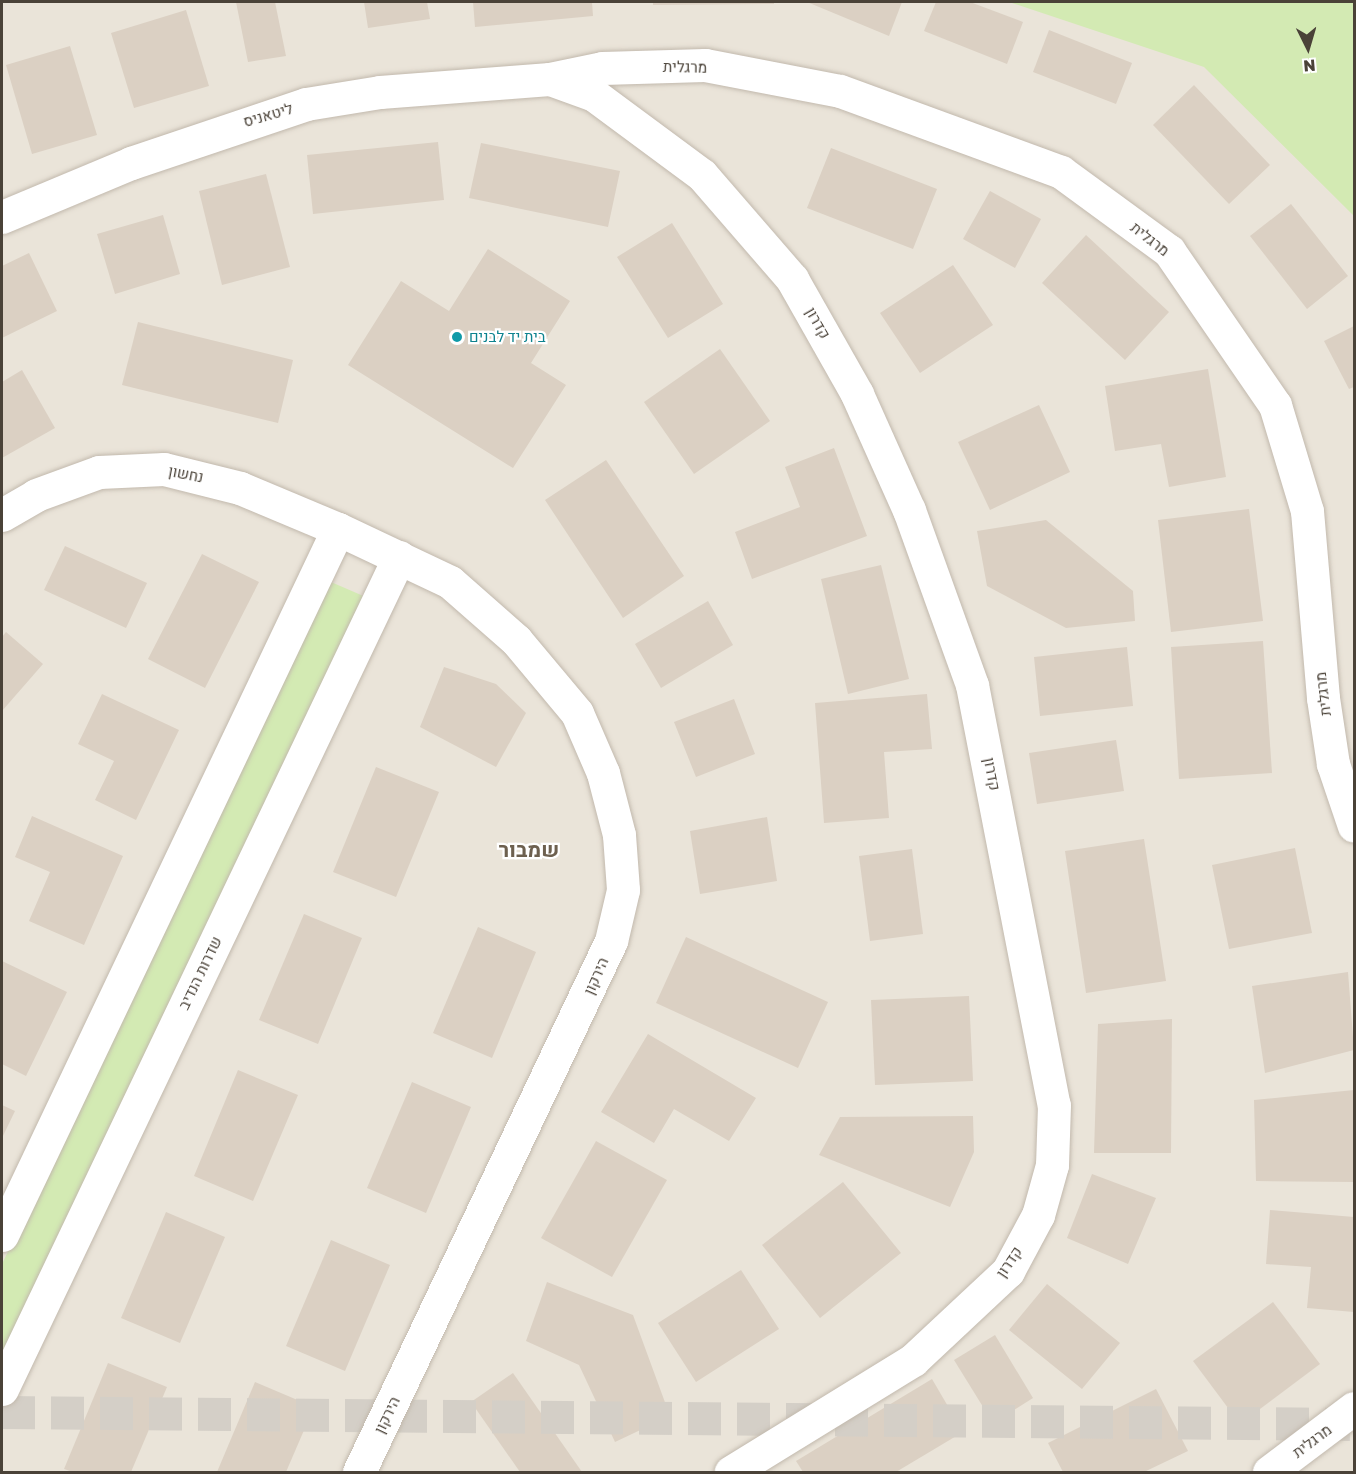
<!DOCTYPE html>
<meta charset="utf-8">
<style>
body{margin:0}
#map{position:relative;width:1356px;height:1474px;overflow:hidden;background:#f6f2eb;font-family:"Golos Text",Heebo,sans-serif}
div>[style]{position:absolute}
.residential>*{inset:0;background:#eae4d9}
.green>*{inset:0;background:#d3eab3}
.building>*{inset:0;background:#dbd0c3}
.highway-tunnel>*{height:33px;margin-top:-16.5px;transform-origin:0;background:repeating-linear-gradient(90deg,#d4cfc7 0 33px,transparent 0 49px)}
.roads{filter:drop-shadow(0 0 2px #c2b9ad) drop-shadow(0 0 2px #c2b9ad)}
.street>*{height:33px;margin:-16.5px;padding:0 16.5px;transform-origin:16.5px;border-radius:16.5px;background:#fff}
.dots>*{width:16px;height:16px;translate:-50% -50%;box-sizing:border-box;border:3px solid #fff;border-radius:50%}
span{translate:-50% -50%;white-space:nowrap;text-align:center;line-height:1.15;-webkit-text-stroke:4.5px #fff;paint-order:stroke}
.street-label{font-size:15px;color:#4a4238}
.culture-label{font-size:15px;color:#0d838f}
.left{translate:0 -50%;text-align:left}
.district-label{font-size:21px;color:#6d604f;font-weight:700}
.frame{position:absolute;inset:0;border:3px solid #4a4238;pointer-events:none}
.north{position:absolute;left:1278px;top:18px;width:60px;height:60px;-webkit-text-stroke:4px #fff;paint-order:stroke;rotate:175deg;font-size:16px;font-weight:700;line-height:24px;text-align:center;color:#4a4238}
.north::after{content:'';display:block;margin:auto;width:21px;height:27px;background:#4a4238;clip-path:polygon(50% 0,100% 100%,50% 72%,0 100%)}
</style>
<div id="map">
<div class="residential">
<div style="clip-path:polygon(2px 2px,1354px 2px,1354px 1472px,2px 1472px)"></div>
</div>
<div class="green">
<div style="clip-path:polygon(1009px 2px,1354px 2px,1354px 216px,1204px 67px)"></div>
<div style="clip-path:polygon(331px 582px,368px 598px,2px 1358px,2px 1264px)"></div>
</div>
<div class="building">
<div style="clip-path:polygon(236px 2px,275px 2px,286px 56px,248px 62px)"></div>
<div style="clip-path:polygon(364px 2px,427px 2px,430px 19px,368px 28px)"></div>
<div style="clip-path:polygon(473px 2px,592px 2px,593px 16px,475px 27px)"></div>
<div style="clip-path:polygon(653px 2px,774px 2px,774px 4px,653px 5px)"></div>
<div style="clip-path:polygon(807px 2px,902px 2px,889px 36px)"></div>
<div style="clip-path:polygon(936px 2px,970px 2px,1023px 22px,1007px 64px,924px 31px)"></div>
<div style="clip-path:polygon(186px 10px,209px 86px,134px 108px,111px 33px)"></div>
<div style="clip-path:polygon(1049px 30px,1132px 63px,1116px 104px,1033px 72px)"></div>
<div style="clip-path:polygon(70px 46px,97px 135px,32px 154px,6px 65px)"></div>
<div style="clip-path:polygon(1194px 85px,1270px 165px,1229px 204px,1153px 125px)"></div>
<div style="clip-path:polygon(438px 142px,444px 200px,313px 214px,307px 155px)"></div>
<div style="clip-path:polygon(481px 143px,620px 171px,608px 227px,469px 198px)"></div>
<div style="clip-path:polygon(831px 148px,937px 189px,913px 249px,807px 208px)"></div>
<div style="clip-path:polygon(266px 174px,290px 267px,222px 285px,199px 191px)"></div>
<div style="clip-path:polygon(990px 191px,1041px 219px,1015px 268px,963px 239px)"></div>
<div style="clip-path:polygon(1291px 204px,1348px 276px,1307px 309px,1250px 236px)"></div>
<div style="clip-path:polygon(163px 215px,180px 274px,115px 294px,97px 234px)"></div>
<div style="clip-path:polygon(672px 223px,723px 304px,668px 338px,617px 257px)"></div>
<div style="clip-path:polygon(1086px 235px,1169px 312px,1125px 360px,1042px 283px)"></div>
<div style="clip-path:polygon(488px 249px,570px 301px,531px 363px,566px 385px,513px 468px,348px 365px,401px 281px,449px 311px)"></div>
<div style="clip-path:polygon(29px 253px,57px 311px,2px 338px,2px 266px)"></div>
<div style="clip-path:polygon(953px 265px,993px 325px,920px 373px,880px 313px)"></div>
<div style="clip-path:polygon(138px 322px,293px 360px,278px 423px,122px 385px)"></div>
<div style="clip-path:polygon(1354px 326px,1354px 387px,1349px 389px,1324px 341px)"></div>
<div style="clip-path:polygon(720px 349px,770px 421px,694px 474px,644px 402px)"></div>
<div style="clip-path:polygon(1208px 369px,1226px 477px,1169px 487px,1161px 444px,1115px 451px,1105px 386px)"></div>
<div style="clip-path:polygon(22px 370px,55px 428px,2px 458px,2px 382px)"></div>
<div style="clip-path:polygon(1039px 405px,1070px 472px,990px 510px,958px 442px)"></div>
<div style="clip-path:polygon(834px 448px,867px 536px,752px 579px,735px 532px,800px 507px,785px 467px)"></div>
<div style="clip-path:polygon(606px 460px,684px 576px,623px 618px,545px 500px)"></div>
<div style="clip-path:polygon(1249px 509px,1263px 621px,1171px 632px,1158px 520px)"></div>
<div style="clip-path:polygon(1046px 520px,1133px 591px,1135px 621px,1066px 628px,987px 586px,977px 531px)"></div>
<div style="clip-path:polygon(65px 546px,147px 583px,126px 628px,44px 590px)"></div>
<div style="clip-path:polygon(202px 554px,259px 582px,205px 688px,148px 659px)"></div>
<div style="clip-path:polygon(881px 565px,909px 679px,848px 694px,821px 579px)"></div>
<div style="clip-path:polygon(708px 601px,733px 645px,661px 688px,635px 644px)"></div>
<div style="clip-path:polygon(6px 632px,43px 664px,2px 711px,2px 637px)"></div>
<div style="clip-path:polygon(1263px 641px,1272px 773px,1179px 779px,1171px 647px)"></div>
<div style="clip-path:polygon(1127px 647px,1133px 706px,1040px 716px,1034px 657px)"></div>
<div style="clip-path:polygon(444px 667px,496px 684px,526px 713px,496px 767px,420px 727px)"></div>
<div style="clip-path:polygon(102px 694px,179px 730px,136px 820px,95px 800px,114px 761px,78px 744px)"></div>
<div style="clip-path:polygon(927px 694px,932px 749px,884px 752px,889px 818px,824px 823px,815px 703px)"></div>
<div style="clip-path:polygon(734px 699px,755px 754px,696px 777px,674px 722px)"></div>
<div style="clip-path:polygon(1116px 740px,1124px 791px,1037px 804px,1029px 753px)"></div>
<div style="clip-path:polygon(376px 767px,439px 792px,396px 897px,333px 872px)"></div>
<div style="clip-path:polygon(32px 816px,123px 856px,84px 945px,29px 921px,50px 872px,15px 857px)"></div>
<div style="clip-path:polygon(767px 817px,777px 881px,700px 894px,690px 831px)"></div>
<div style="clip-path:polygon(1144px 839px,1166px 981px,1086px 993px,1065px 851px)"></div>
<div style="clip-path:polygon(1295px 848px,1312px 933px,1229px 949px,1212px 865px)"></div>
<div style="clip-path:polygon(912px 849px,923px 934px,870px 941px,859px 856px)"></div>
<div style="clip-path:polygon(304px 914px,362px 938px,318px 1044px,259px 1020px)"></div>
<div style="clip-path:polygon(478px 927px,536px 952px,492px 1058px,433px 1033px)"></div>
<div style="clip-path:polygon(686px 937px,828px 1002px,798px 1068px,656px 1003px)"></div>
<div style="clip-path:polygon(2px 961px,67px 992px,26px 1076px,2px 1064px)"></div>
<div style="clip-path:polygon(1348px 972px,1354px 1050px,1265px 1073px,1252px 986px)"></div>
<div style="clip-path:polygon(969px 996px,973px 1081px,875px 1085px,871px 1000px)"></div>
<div style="clip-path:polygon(1172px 1019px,1171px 1153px,1094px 1153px,1098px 1024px)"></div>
<div style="clip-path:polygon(648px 1034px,756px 1098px,729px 1141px,674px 1109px,654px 1143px,601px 1112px)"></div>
<div style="clip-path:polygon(238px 1070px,298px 1095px,253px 1201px,194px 1176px)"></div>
<div style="clip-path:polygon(412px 1082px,471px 1107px,426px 1213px,367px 1188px)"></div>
<div style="clip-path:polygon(1354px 1090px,1354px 1182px,1256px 1181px,1254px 1100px)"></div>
<div style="clip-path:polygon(2px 1105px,15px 1111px,2px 1138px)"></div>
<div style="clip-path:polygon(973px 1116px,974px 1152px,950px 1207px,819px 1155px,840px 1117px)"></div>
<div style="clip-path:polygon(596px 1141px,667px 1180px,612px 1277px,541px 1238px)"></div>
<div style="clip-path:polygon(1092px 1174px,1156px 1198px,1128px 1264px,1067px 1238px)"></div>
<div style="clip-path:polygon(843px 1182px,901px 1253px,820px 1318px,762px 1245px)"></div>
<div style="clip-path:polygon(1270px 1210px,1354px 1217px,1354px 1312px,1307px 1308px,1311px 1267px,1266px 1264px)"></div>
<div style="clip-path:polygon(166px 1212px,225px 1237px,180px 1343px,121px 1318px)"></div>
<div style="clip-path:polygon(331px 1240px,390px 1265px,345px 1371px,286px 1346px)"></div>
<div style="clip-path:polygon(741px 1270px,779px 1329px,696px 1382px,658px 1323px)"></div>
<div style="clip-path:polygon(547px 1282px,633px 1315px,670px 1416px,615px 1442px,579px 1365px,526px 1341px)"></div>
<div style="clip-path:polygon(1047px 1284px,1120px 1343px,1082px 1389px,1009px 1330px)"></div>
<div style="clip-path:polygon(1273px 1302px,1320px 1364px,1240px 1424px,1193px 1361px)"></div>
<div style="clip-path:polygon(995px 1335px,1033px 1398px,993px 1423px,954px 1360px)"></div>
<div style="clip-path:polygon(108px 1363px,167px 1387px,131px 1472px,73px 1472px,64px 1469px)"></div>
<div style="clip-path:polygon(513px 1373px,582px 1472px,520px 1472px,471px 1402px)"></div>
<div style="clip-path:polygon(932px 1379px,963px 1432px,896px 1472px,803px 1472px,796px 1461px)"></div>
<div style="clip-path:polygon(255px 1382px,314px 1407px,286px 1472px,217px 1472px)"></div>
<div style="clip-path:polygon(1156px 1389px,1188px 1451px,1144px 1472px,1063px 1472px,1048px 1443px)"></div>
</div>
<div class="highway-tunnel">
<div style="left:2px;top:1412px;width:1348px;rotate:0.51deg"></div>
</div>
<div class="roads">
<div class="street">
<div style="left:550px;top:79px;width:47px;rotate:20deg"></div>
<div style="left:594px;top:95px;width:134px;rotate:36.5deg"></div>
<div style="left:702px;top:175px;width:138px;rotate:49.1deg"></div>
<div style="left:792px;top:279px;width:132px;rotate:60.5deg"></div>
<div style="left:857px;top:394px;width:127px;rotate:65.9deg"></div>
<div style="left:909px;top:510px;width:186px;rotate:70.2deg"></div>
<div style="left:972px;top:685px;width:428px;rotate:79deg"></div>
<div style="left:1054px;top:1105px;width:60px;rotate:91.9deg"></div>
<div style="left:1052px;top:1165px;width:52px;rotate:105.6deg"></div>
<div style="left:1038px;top:1215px;width:64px;rotate:118.2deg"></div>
<div style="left:1008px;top:1271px;width:130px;rotate:136.9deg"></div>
<div style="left:913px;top:1360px;width:214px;rotate:148.4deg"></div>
<div style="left:2px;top:217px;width:140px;rotate:-22.7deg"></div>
<div style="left:131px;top:163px;width:185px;rotate:-18.6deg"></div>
<div style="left:306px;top:104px;width:75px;rotate:-9.2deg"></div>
<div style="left:380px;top:92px;width:170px;rotate:-4.4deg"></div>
<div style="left:550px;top:79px;width:53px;rotate:-11.9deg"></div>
<div style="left:602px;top:68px;width:103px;rotate:-1.7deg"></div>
<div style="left:705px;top:65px;width:137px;rotate:10.9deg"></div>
<div style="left:840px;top:91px;width:235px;rotate:20.1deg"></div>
<div style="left:1061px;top:172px;width:134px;rotate:36.2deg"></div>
<div style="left:1169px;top:251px;width:187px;rotate:55.5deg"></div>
<div style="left:1275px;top:405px;width:111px;rotate:73.2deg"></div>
<div style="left:1307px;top:511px;width:188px;rotate:85.1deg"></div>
<div style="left:1323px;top:698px;width:67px;rotate:81.4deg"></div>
<div style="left:1333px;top:764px;width:65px;rotate:71.3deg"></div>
<div style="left:2px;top:515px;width:39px;rotate:-30deg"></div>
<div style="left:36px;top:495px;width:67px;rotate:-20.1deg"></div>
<div style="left:99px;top:472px;width:65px;rotate:-2.6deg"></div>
<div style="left:164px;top:469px;width:78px;rotate:14deg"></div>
<div style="left:240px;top:488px;width:106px;rotate:22.7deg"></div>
<div style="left:338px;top:529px;width:124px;rotate:25.3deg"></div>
<div style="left:450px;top:582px;width:88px;rotate:41.3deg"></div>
<div style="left:516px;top:640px;width:95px;rotate:50.1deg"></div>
<div style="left:577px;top:713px;width:65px;rotate:66.6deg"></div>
<div style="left:603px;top:773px;width:64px;rotate:75.5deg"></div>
<div style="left:619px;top:835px;width:55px;rotate:85.8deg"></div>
<div style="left:623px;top:890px;width:52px;rotate:103.2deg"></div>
<div style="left:611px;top:941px;width:588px;rotate:115.39deg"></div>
<div style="left:2px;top:1235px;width:782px;rotate:-64.55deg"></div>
<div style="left:2px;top:1389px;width:922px;rotate:-64.49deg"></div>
<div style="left:1269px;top:1472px;width:106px;rotate:-37deg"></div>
</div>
</div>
<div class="dots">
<div style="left:457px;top:337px;background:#0f9aa8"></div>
</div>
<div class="street-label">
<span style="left:685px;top:67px;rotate:1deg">מרגלית</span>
<span style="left:268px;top:115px;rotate:-16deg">ליטאניס</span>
<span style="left:1150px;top:239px;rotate:38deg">מרגלית</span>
<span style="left:818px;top:323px;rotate:60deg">קדרון</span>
<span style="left:186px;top:474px;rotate:11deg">נחשון</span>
<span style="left:1323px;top:694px;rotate:-97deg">מרגלית</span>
<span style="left:992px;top:774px;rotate:79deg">קדרון</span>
<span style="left:200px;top:973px;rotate:-64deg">שדרות הנדיב</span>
<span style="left:596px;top:976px;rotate:-66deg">הירקון</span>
<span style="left:1009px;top:1262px;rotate:-56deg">קדרון</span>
<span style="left:387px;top:1415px;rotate:-64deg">הירקון</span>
<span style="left:1312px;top:1441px;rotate:-37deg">מרגלית</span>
</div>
<div class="culture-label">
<span class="left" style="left:469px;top:337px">בית יד לבנים</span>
</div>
<div class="district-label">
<span style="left:529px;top:849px">שמבור</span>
</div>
<div class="frame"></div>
<div class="north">N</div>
</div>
